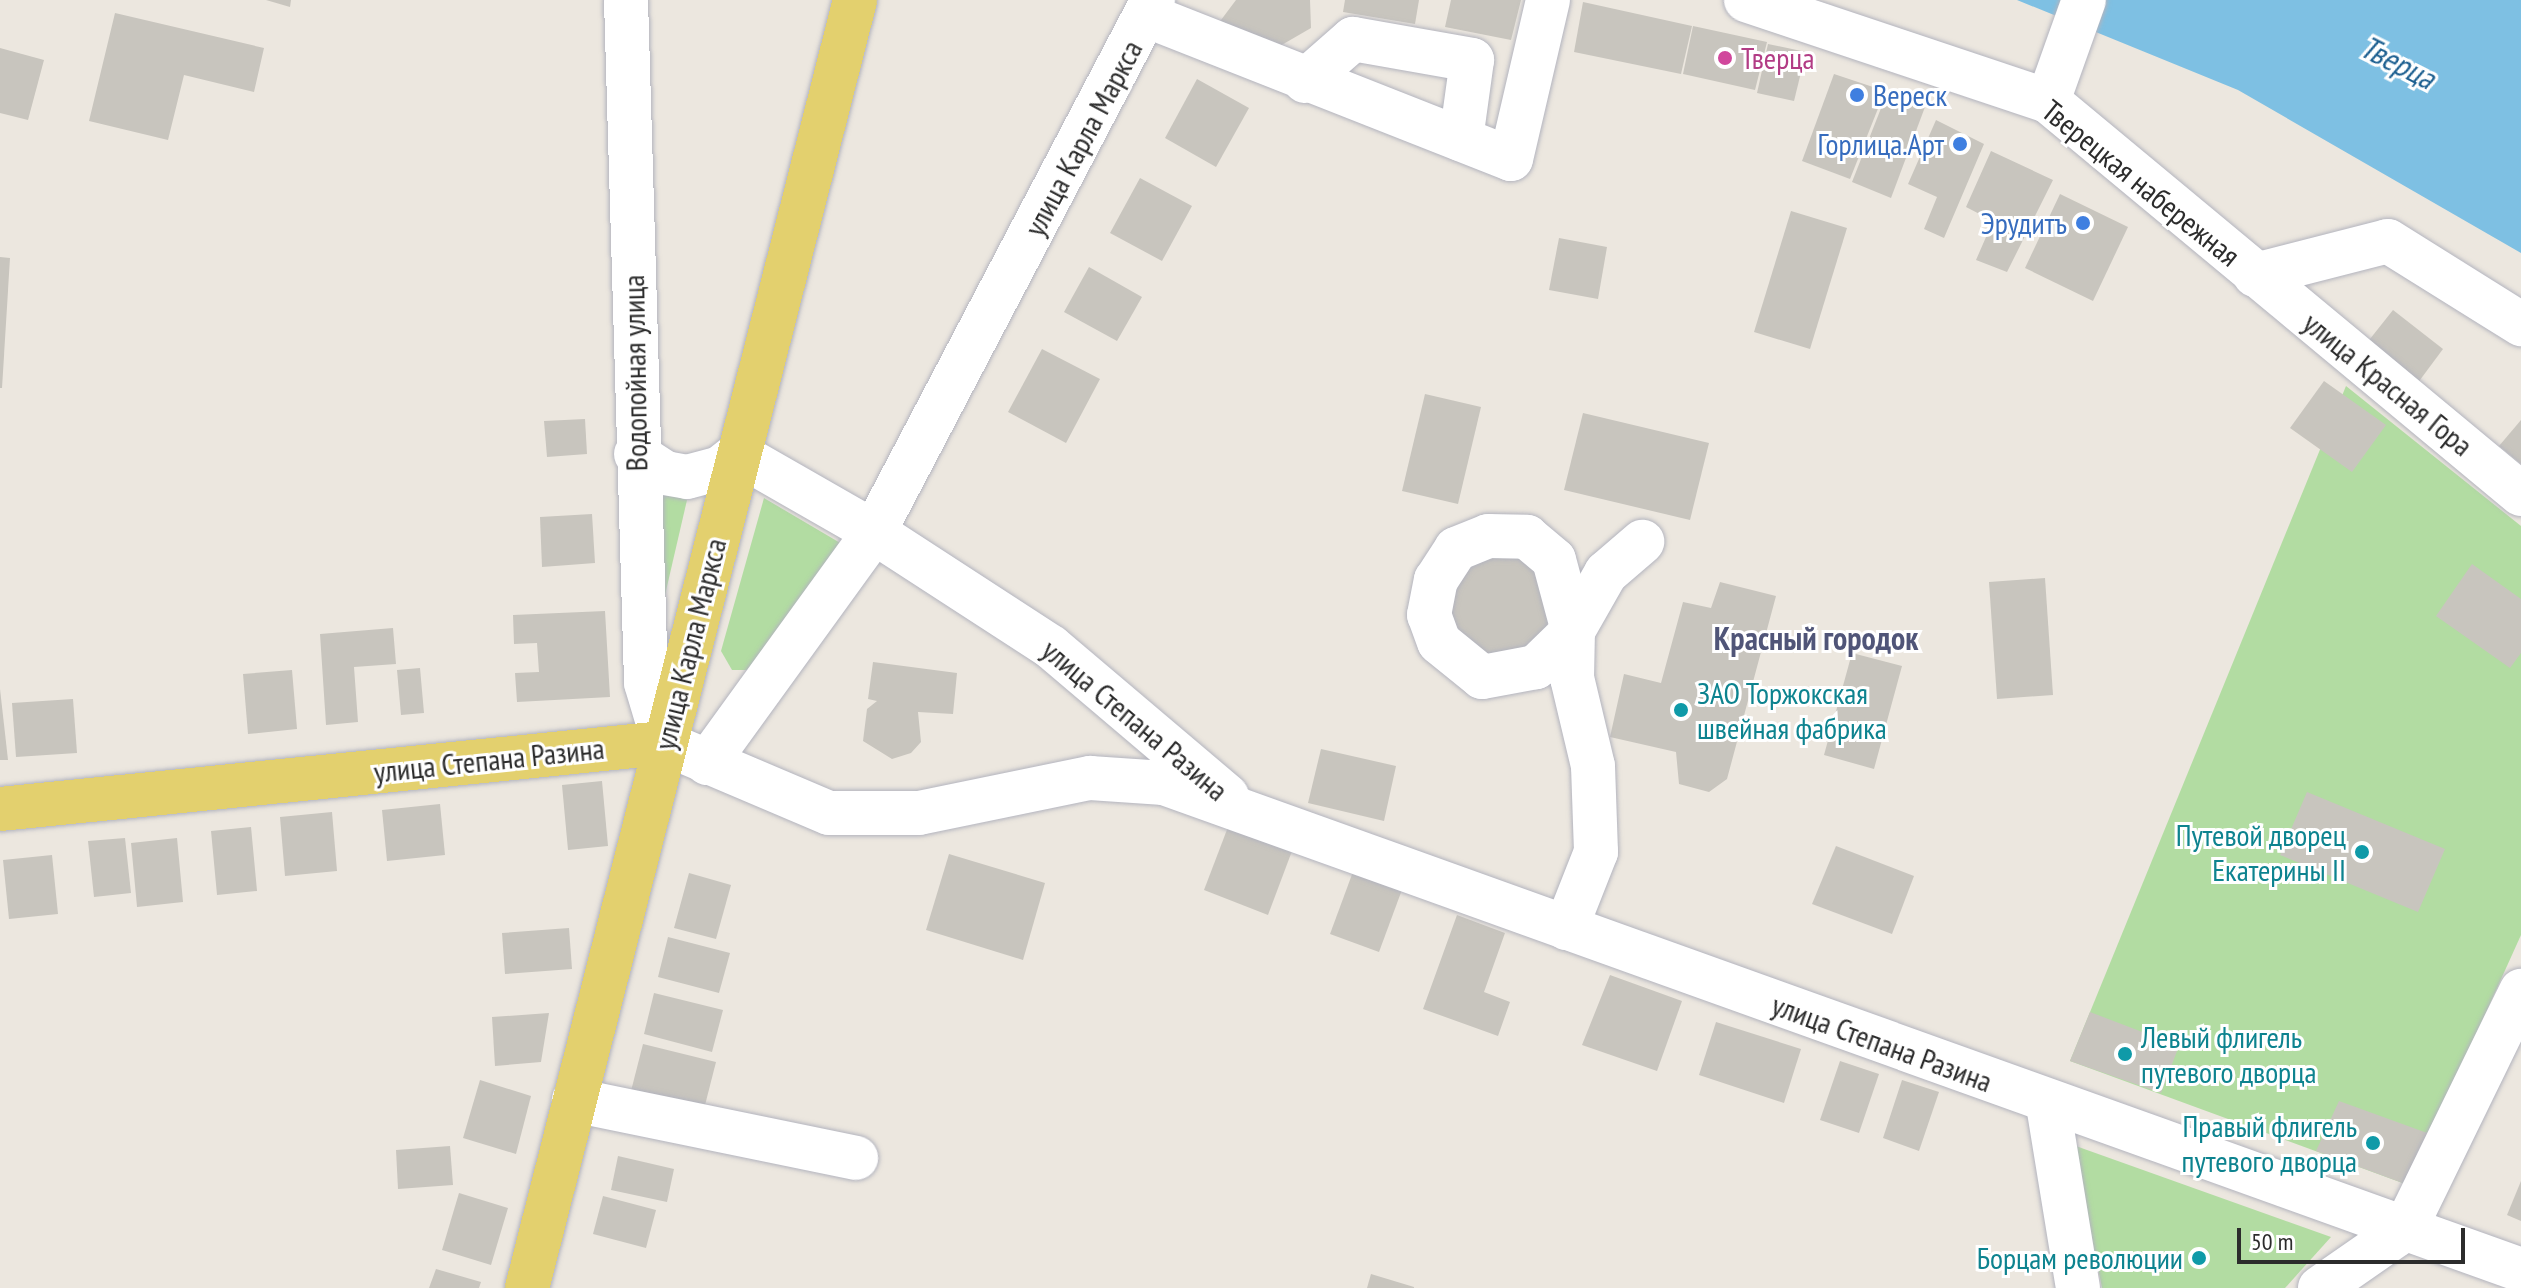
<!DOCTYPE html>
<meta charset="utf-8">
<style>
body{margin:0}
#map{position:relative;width:2521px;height:1288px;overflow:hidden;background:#ece7df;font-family:"PT Sans Narrow",sans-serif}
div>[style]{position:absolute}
.green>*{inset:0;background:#b2dca2}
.water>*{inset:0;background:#7ec0e3}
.building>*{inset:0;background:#c8c5be}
.round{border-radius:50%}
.roads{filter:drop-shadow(0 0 2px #b3b4be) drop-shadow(0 0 2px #b3b4be)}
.minor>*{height:44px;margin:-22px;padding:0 22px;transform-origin:22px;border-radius:22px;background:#fff}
.major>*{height:44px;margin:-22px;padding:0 22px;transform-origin:22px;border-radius:22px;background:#e3d06e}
.dots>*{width:22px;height:22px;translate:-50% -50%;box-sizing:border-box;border:4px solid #fff;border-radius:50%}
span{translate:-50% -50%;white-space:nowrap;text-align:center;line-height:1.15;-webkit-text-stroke:6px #fff;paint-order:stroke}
.hotel-label{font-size:30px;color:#b23c85}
.left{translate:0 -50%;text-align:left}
.shop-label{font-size:30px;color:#366cbe}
.right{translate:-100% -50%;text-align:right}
.street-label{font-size:30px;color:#2c2c2c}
.culture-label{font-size:30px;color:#0d838f}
.water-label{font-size:32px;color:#1c5f90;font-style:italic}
.neighbourhood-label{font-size:32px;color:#505578;font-weight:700}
.scale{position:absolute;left:2237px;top:1228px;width:228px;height:36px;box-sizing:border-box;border:4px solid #2c2c2c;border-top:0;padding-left:10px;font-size:24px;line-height:28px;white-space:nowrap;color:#2c2c2c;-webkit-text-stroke:6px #fff;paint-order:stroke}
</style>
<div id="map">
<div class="green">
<div style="clip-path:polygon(2346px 386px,2521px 526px,2521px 935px,2408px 1185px,2070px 1061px)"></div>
<div style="clip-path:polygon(653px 489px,687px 500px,656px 634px)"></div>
<div style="clip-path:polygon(764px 498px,842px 544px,752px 670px,732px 670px,721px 651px)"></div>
<div style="clip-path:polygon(2073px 1145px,2331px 1237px,2285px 1288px,2102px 1288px)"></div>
</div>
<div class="water">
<div style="clip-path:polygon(2017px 0,2521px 0,2521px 253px,2238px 90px)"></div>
</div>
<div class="building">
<div style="clip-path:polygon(266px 0,291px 0,290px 7px)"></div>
<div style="clip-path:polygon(1236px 0,1310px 0,1311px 28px,1273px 50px,1215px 28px)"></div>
<div style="clip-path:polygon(1345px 0,1419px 0,1415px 24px,1343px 12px)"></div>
<div style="clip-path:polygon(1451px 0,1521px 0,1511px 40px,1445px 27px)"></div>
<div style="clip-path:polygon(1583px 2px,1692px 26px,1681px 74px,1574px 52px)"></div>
<div style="clip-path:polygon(115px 13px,264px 48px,254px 92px,184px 75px,168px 140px,89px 121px)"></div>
<div style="clip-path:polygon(1693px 26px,1767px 42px,1755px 90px,1683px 74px)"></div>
<div style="clip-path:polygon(1768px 44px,1806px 52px,1794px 101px,1757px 93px)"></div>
<div style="clip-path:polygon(0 48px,44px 60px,28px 120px,0 113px)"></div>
<div style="clip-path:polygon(1834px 74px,1885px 91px,1850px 179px,1802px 161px)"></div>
<div style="clip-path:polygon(1197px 79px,1249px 108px,1216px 167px,1165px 138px)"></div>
<div style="clip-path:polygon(1887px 93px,1925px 107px,1891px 198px,1852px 182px)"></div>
<div style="clip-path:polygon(1936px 120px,1984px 144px,1944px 238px,1924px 229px,1937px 197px,1908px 184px)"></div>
<div style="clip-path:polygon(1991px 151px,2053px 180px,2007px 272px,1976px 260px,1993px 221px,1966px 207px)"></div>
<div style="clip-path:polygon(1140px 178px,1192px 206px,1162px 261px,1110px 233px)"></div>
<div style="clip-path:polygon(2060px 194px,2128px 227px,2093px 301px,2025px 268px)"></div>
<div style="clip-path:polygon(1791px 211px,1847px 228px,1810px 349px,1754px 332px)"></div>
<div style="clip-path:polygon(1559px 238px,1607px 247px,1598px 299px,1549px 290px)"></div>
<div style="clip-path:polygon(0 257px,10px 258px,2px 388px,0 388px)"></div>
<div style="clip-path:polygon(1089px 267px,1142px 297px,1117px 341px,1064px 312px)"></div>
<div style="clip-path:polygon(2393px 310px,2443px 349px,2417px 384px,2366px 344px)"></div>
<div style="clip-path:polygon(1042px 349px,1100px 379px,1066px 443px,1008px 412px)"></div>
<div style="clip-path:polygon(2324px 381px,2386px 425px,2352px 472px,2290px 428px)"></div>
<div style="clip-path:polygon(1425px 394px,1481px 407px,1458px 504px,1402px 491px)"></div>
<div style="clip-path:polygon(1583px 413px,1709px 443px,1690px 520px,1564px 490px)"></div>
<div style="clip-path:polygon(585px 419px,587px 454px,547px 457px,544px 421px)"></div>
<div style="clip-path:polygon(2521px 420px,2521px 464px,2499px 446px)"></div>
<div style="clip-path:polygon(592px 514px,595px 563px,542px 567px,540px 517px)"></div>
<div class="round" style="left:1449px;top:554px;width:102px;height:102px"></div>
<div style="clip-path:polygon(2472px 564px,2521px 599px,2521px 653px,2510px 668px,2436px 616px)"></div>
<div style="clip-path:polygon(2045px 578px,2053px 695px,1997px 699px,1989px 582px)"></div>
<div style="clip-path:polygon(1720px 582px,1776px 596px,1727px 779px,1709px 792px,1679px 784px,1676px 752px,1610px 737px,1624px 674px,1661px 683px,1683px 602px,1711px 608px)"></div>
<div style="clip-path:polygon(605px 611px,610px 697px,517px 702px,515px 673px,539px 672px,537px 643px,514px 644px,513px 615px)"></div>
<div style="clip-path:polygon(393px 628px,396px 664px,354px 667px,358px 722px,326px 725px,320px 634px)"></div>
<div style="clip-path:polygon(1852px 653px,1902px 666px,1874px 769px,1824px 755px)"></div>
<div style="clip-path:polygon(873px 662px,957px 673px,953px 714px,918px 712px,921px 742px,911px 753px,892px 759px,863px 741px,867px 709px,877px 701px,868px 699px)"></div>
<div style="clip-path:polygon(420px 668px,424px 713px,401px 715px,397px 670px)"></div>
<div style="clip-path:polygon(292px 670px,297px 729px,248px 734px,243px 674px)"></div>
<div style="clip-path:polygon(0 689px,8px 760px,0 760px)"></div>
<div style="clip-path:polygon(73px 699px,77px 753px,16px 757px,12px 703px)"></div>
<div style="clip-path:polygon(1321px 749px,1396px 766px,1384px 821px,1308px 803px)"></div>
<div style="clip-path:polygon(602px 781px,608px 846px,568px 850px,562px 785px)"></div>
<div style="clip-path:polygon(2307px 792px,2445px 849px,2418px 912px,2280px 855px)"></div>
<div style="clip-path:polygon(440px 804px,445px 855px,387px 861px,382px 810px)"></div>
<div style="clip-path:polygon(332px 812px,337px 871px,285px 876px,280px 817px)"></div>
<div style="clip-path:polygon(251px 827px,257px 891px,217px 895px,211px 831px)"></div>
<div style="clip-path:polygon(1228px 827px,1292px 851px,1268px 915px,1204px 890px)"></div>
<div style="clip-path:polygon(125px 838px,131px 893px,94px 897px,88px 841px)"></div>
<div style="clip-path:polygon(177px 838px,183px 902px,137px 907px,131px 843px)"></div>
<div style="clip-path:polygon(1836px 846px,1914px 876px,1892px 934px,1812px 904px)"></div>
<div style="clip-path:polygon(949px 854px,1045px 883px,1023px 960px,926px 930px)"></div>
<div style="clip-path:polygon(52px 855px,58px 914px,9px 919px,3px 860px)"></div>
<div style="clip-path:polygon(1354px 869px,1403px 887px,1379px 952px,1330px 934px)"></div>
<div style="clip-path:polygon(689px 873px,731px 885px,716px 939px,674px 928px)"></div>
<div style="clip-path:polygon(1457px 915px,1505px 933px,1484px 992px,1510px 1002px,1498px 1036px,1423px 1009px)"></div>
<div style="clip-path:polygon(569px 928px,572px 969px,505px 974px,502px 933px)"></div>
<div style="clip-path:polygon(668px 937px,730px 953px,719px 993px,658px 977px)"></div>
<div style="clip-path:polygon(1610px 975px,1682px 1001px,1657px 1071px,1582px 1045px)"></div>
<div style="clip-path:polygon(654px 993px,723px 1010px,712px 1052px,644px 1034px)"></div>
<div style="clip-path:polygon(2090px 1012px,2179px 1046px,2161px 1093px,2070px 1061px)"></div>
<div style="clip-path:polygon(549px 1013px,541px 1062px,495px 1066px,492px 1017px)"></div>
<div style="clip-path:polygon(1716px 1022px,1801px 1049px,1784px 1103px,1699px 1075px)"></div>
<div style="clip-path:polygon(643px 1044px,716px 1062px,704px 1109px,631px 1091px)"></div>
<div style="clip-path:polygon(1840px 1061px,1879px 1074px,1859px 1133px,1820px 1120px)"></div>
<div style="clip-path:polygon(480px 1080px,531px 1096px,516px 1154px,463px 1138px)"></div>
<div style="clip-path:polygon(1902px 1080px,1939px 1092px,1919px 1151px,1883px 1138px)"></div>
<div style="clip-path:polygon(2339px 1101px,2430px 1134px,2408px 1185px,2316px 1151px)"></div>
<div style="clip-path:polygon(450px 1146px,453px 1185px,398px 1189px,396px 1150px)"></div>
<div style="clip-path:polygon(618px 1156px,674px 1169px,667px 1202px,611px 1190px)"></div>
<div style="clip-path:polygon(2521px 1181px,2521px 1221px,2507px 1215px)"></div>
<div style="clip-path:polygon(459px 1193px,508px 1208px,491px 1265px,442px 1250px)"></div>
<div style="clip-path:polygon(603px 1196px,656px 1210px,646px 1248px,593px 1234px)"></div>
<div style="clip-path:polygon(436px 1269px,481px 1282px,479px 1288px,429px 1288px)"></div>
<div style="clip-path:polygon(1371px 1274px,1414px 1287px,1414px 1288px,1367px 1288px)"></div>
</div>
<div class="roads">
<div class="minor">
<div style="left:626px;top:0;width:683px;rotate:88.32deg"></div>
<div style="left:646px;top:683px;width:63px;rotate:73.3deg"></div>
<div style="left:664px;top:743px;width:179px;rotate:23deg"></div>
<div style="left:829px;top:813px;width:90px"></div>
<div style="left:919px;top:813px;width:175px;rotate:-11.6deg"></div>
<div style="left:1090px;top:778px;width:74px;rotate:3.9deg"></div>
<div style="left:1164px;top:783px;width:1442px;rotate:19.74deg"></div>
<div style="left:1746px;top:0;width:318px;rotate:18.5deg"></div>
<div style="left:2048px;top:101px;width:615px;rotate:39.72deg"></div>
<div style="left:1148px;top:16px;width:390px;rotate:21.5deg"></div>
<div style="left:1511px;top:159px;width:163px;rotate:-76.9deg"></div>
<div style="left:1305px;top:81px;width:64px;rotate:-41.2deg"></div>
<div style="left:1353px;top:39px;width:121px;rotate:10deg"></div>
<div style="left:1472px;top:60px;width:80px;rotate:97.9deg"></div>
<div style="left:2048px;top:101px;width:107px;rotate:-70.4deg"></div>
<div style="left:2255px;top:275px;width:137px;rotate:-14.3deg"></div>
<div style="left:2388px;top:241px;width:157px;rotate:32deg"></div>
<div style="left:636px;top:454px;width:35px;rotate:33deg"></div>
<div style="left:665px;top:473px;width:22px;rotate:10deg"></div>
<div style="left:687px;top:477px;width:34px;rotate:-15deg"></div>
<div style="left:720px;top:468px;width:23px;rotate:-38deg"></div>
<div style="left:738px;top:454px;width:157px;rotate:29.8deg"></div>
<div style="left:874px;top:532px;width:211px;rotate:33deg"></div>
<div style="left:1051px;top:647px;width:231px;rotate:40.3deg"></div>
<div style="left:1488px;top:536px;width:39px;rotate:1deg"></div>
<div style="left:1527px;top:537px;width:35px;rotate:40deg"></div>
<div style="left:1554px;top:560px;width:73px;rotate:75deg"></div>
<div style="left:1573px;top:631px;width:52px;rotate:135.8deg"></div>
<div style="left:1536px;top:667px;width:55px;rotate:169.5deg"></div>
<div style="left:1482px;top:677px;width:55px;rotate:-140.9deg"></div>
<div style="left:1439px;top:642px;width:29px;rotate:-110deg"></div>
<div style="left:1429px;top:615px;width:36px;rotate:-79deg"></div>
<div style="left:1436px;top:580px;width:37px;rotate:-57deg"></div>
<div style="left:1456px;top:549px;width:35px;rotate:-22deg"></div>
<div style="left:707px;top:763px;width:285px;rotate:-54.1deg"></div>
<div style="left:874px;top:532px;width:601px;rotate:-62.33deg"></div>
<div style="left:1566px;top:928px;width:82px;rotate:-68.5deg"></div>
<div style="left:1596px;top:852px;width:86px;rotate:-92deg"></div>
<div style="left:1593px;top:766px;width:90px;rotate:-103.4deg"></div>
<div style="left:1572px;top:678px;width:47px;rotate:-88.8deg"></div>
<div style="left:1573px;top:631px;width:67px;rotate:-60.4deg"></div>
<div style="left:1606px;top:573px;width:48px;rotate:-40.7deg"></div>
<div style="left:574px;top:1100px;width:288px;rotate:11.6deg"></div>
<div style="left:2048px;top:1105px;width:185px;rotate:80.7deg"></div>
<div style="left:2320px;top:1288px;width:103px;rotate:-34.8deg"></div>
<div style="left:2405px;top:1229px;width:265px;rotate:-64deg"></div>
</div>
<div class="major">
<div style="left:0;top:809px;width:667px;rotate:-5.68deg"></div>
<div style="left:527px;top:1288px;width:1329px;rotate:-75.71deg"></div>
</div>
</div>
<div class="dots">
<div style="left:1725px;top:58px;background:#d1479c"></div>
<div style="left:1857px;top:95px;background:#3f7fe0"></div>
<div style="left:1960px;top:144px;background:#3f7fe0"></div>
<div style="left:2083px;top:223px;background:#3f7fe0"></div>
<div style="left:1681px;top:710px;background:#0f9aa8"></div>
<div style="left:2362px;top:852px;background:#0f9aa8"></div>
<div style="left:2125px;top:1054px;background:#0f9aa8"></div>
<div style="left:2373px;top:1143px;background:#0f9aa8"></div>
<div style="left:2199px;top:1258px;background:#0f9aa8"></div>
</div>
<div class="hotel-label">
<span class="left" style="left:1741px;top:58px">Тверца</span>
</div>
<div class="shop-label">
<span class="left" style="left:1873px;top:95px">Вереск</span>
<span class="right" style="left:1944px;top:144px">Горлица.Арт</span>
<span class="right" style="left:2067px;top:223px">Эрудитъ</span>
</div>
<div class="street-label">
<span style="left:1083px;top:138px;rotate:-62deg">улица Карла Маркса</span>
<span style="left:2141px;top:183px;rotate:39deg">Тверецкая набережная</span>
<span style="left:635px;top:373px;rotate:-91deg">Водопойная улица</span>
<span style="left:2388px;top:384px;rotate:39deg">улица Красная Гора</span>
<span style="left:690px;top:644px;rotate:-76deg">улица Карла Маркса</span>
<span style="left:1135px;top:720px;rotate:40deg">улица Степана Разина</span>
<span style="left:489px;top:760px;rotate:-6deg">улица Степана Разина</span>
<span style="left:1882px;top:1043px;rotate:20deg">улица Степана Разина</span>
</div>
<div class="culture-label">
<span class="left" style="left:1697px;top:710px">ЗАО Торжокская<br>швейная фабрика</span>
<span class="right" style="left:2346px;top:852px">Путевой дворец<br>Екатерины II</span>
<span class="left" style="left:2141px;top:1054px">Левый флигель<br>путевого дворца</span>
<span class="right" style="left:2357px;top:1143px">Правый флигель<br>путевого дворца</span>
<span class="right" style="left:2183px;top:1258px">Борцам революции</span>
</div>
<div class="water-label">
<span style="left:2398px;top:62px;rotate:27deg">Тверца</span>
</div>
<div class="neighbourhood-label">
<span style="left:1816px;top:638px">Красный городок</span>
</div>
<div class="scale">50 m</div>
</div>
